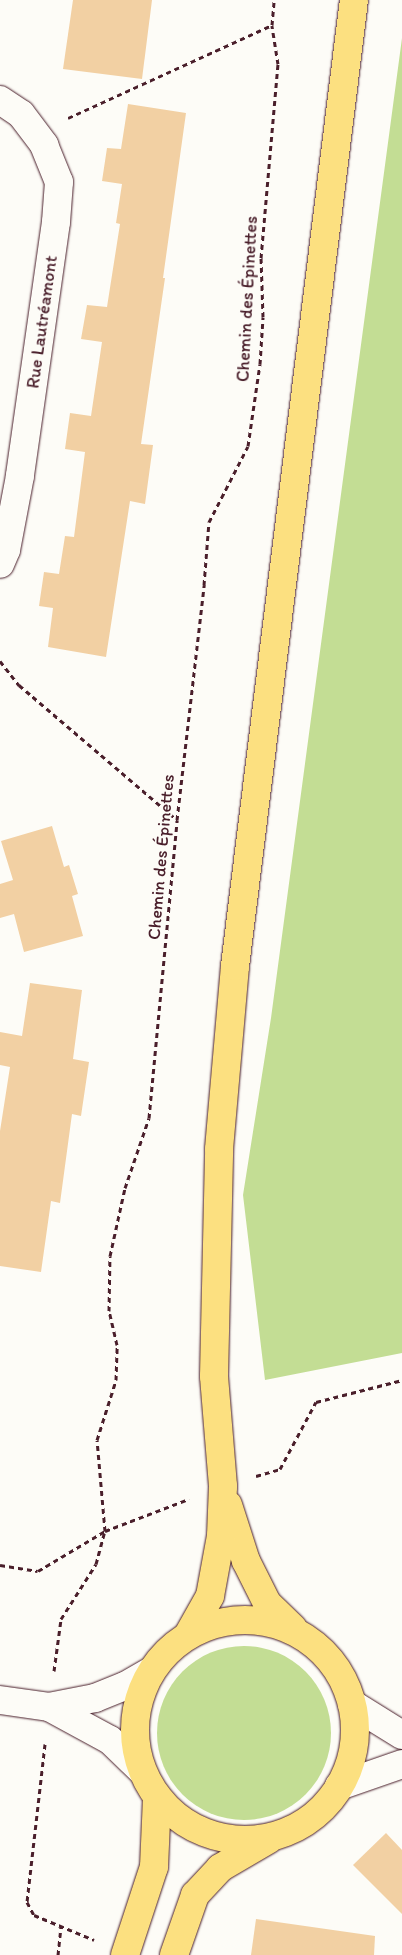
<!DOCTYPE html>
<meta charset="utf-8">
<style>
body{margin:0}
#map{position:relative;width:402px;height:1955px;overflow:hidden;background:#fdfcf7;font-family:Itim,sans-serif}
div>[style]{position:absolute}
.green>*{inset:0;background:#c3dd94}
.round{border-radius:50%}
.building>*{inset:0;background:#f2d0a3}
.path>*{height:3px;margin-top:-1.5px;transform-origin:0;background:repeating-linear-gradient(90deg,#4a1f2b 0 5px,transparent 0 9px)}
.roads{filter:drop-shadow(0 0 1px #4a1f2b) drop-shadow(0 0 1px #4a1f2b)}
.minor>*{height:28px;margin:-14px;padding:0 14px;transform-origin:14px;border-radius:14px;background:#fdfcf7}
.major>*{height:28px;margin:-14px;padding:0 14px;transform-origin:14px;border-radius:14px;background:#fce080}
.major>.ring{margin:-14px;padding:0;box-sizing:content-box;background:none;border:28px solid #fce080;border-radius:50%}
span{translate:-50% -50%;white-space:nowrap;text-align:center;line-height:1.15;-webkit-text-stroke:4px #fdfcf7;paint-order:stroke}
.street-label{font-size:18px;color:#4a1f2b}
</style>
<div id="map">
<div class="green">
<div style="clip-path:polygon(402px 38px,402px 1353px,265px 1380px,243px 1195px,271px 1018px)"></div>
<div class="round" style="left:157px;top:1646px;width:174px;height:174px"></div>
</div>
<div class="building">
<div style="clip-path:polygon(73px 0,152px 0,142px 79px,63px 69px)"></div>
<div style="clip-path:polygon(128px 104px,186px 113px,163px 278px,165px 278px,141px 444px,153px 445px,145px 504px,130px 501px,106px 657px,48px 647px,53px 608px,39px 606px,44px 572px,59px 574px,65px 536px,74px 537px,85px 452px,65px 449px,70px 413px,91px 416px,102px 342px,81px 339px,87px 305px,107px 307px,120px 224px,116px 223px,122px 184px,102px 181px,107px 148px,121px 149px)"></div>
<div style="clip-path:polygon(52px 826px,64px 867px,69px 865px,78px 894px,72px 896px,83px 936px,24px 952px,14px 914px,0 918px,0 884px,13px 880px,1px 841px)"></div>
<div style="clip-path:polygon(30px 983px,82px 990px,73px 1059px,89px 1062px,81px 1116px,72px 1114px,60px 1203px,51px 1201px,41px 1272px,0 1266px,0 1131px,10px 1067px,0 1065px,0 1032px,22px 1036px)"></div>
<div style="clip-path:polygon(386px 1833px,402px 1850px,402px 1914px,353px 1865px)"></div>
<div style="clip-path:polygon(256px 1919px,375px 1936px,374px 1955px,251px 1955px)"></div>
</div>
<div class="path">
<div style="left:68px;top:118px;width:224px;rotate:-24.5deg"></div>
<div style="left:0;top:661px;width:31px;rotate:52deg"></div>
<div style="left:19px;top:685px;width:208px;rotate:40.5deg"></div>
<div style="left:256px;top:1476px;width:25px;rotate:-16deg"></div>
<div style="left:280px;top:1469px;width:76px;rotate:-61.8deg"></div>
<div style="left:316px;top:1402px;width:89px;rotate:-14.3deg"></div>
<div style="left:0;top:1565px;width:38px;rotate:9deg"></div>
<div style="left:38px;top:1571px;width:78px;rotate:-30.8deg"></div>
<div style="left:105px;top:1531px;width:90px;rotate:-20.9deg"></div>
<div style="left:54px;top:1671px;width:52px;rotate:-82.3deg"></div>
<div style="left:61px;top:1619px;width:65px;rotate:-57.5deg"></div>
<div style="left:96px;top:1564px;width:34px;rotate:-75deg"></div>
<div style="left:105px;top:1531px;width:91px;rotate:-95deg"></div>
<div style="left:97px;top:1440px;width:63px;rotate:-72.4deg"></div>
<div style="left:116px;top:1380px;width:35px;rotate:-88deg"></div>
<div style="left:117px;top:1345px;width:35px;rotate:-103deg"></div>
<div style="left:109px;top:1311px;width:55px;rotate:-89deg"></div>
<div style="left:110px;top:1256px;width:70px;rotate:-77.6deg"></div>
<div style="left:125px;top:1188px;width:74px;rotate:-71.1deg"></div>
<div style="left:149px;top:1118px;width:299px;rotate:-84.6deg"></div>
<div style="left:177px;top:820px;width:237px;rotate:-83.4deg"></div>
<div style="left:204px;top:585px;width:63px;rotate:-85.5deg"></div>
<div style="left:209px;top:522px;width:85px;rotate:-62.8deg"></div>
<div style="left:248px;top:446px;width:83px;rotate:-81.7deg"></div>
<div style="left:260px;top:364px;width:47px;rotate:-86.3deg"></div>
<div style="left:263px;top:317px;width:59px;rotate:-91.9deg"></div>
<div style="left:261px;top:258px;width:195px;rotate:-85deg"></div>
<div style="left:278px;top:64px;width:39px;rotate:-99deg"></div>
<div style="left:272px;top:25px;width:25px;rotate:-85deg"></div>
<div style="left:45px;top:1744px;width:159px;rotate:96.5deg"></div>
<div style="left:27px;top:1902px;width:15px;rotate:62deg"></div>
<div style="left:34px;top:1915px;width:65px;rotate:22.6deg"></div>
<div style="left:58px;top:1955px;width:28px;rotate:-84deg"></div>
</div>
<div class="roads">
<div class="minor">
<div style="left:0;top:100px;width:25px;rotate:34deg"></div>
<div style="left:21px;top:114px;width:39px;rotate:53deg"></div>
<div style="left:44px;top:145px;width:40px;rotate:68deg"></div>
<div style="left:59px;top:182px;width:40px;rotate:94.3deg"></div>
<div style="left:56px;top:222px;width:257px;rotate:98.1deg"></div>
<div style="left:20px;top:476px;width:75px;rotate:100.7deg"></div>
<div style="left:6px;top:550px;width:15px;rotate:113deg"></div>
<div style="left:0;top:1700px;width:49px;rotate:8.1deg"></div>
<div style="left:49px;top:1707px;width:47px;rotate:-11.1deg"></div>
<div style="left:95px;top:1698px;width:32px;rotate:-22deg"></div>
<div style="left:125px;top:1686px;width:30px;rotate:-30deg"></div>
<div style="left:352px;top:1704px;width:59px;rotate:31.8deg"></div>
<div style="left:49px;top:1707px;width:69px;rotate:28.4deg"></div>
<div style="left:110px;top:1740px;width:45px;rotate:44.1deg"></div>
<div style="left:339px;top:1786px;width:67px;rotate:-19.2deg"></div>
</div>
<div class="major">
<div style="left:228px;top:1505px;width:59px;rotate:72.2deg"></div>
<div style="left:246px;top:1561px;width:47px;rotate:63.4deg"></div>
<div style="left:267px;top:1603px;width:36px;rotate:44deg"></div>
<div class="ring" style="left:135px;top:1620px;width:192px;height:192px"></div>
<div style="left:188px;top:1635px;width:45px;rotate:-60.6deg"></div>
<div style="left:210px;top:1596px;width:61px;rotate:-79.6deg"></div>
<div style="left:221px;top:1536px;width:50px;rotate:-87.7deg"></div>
<div style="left:223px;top:1486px;width:110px;rotate:-94.7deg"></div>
<div style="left:214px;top:1376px;width:227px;rotate:-88.7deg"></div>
<div style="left:219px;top:1149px;width:184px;rotate:-85deg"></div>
<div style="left:235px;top:966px;width:973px;rotate:-82.98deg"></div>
<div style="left:125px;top:1955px;width:93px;rotate:-71.8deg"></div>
<div style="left:154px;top:1867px;width:70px;rotate:-87.5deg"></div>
<div style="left:174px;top:1955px;width:64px;rotate:-70.7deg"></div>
<div style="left:195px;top:1895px;width:37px;rotate:-47deg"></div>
<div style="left:220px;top:1868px;width:56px;rotate:-30.3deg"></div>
</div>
</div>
<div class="street-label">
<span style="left:247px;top:299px;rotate:-87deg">Chemin des Épinettes</span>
<span style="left:42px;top:322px;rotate:-82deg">Rue Lautréamont</span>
<span style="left:161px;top:857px;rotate:-85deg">Chemin des Épinettes</span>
</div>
</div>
